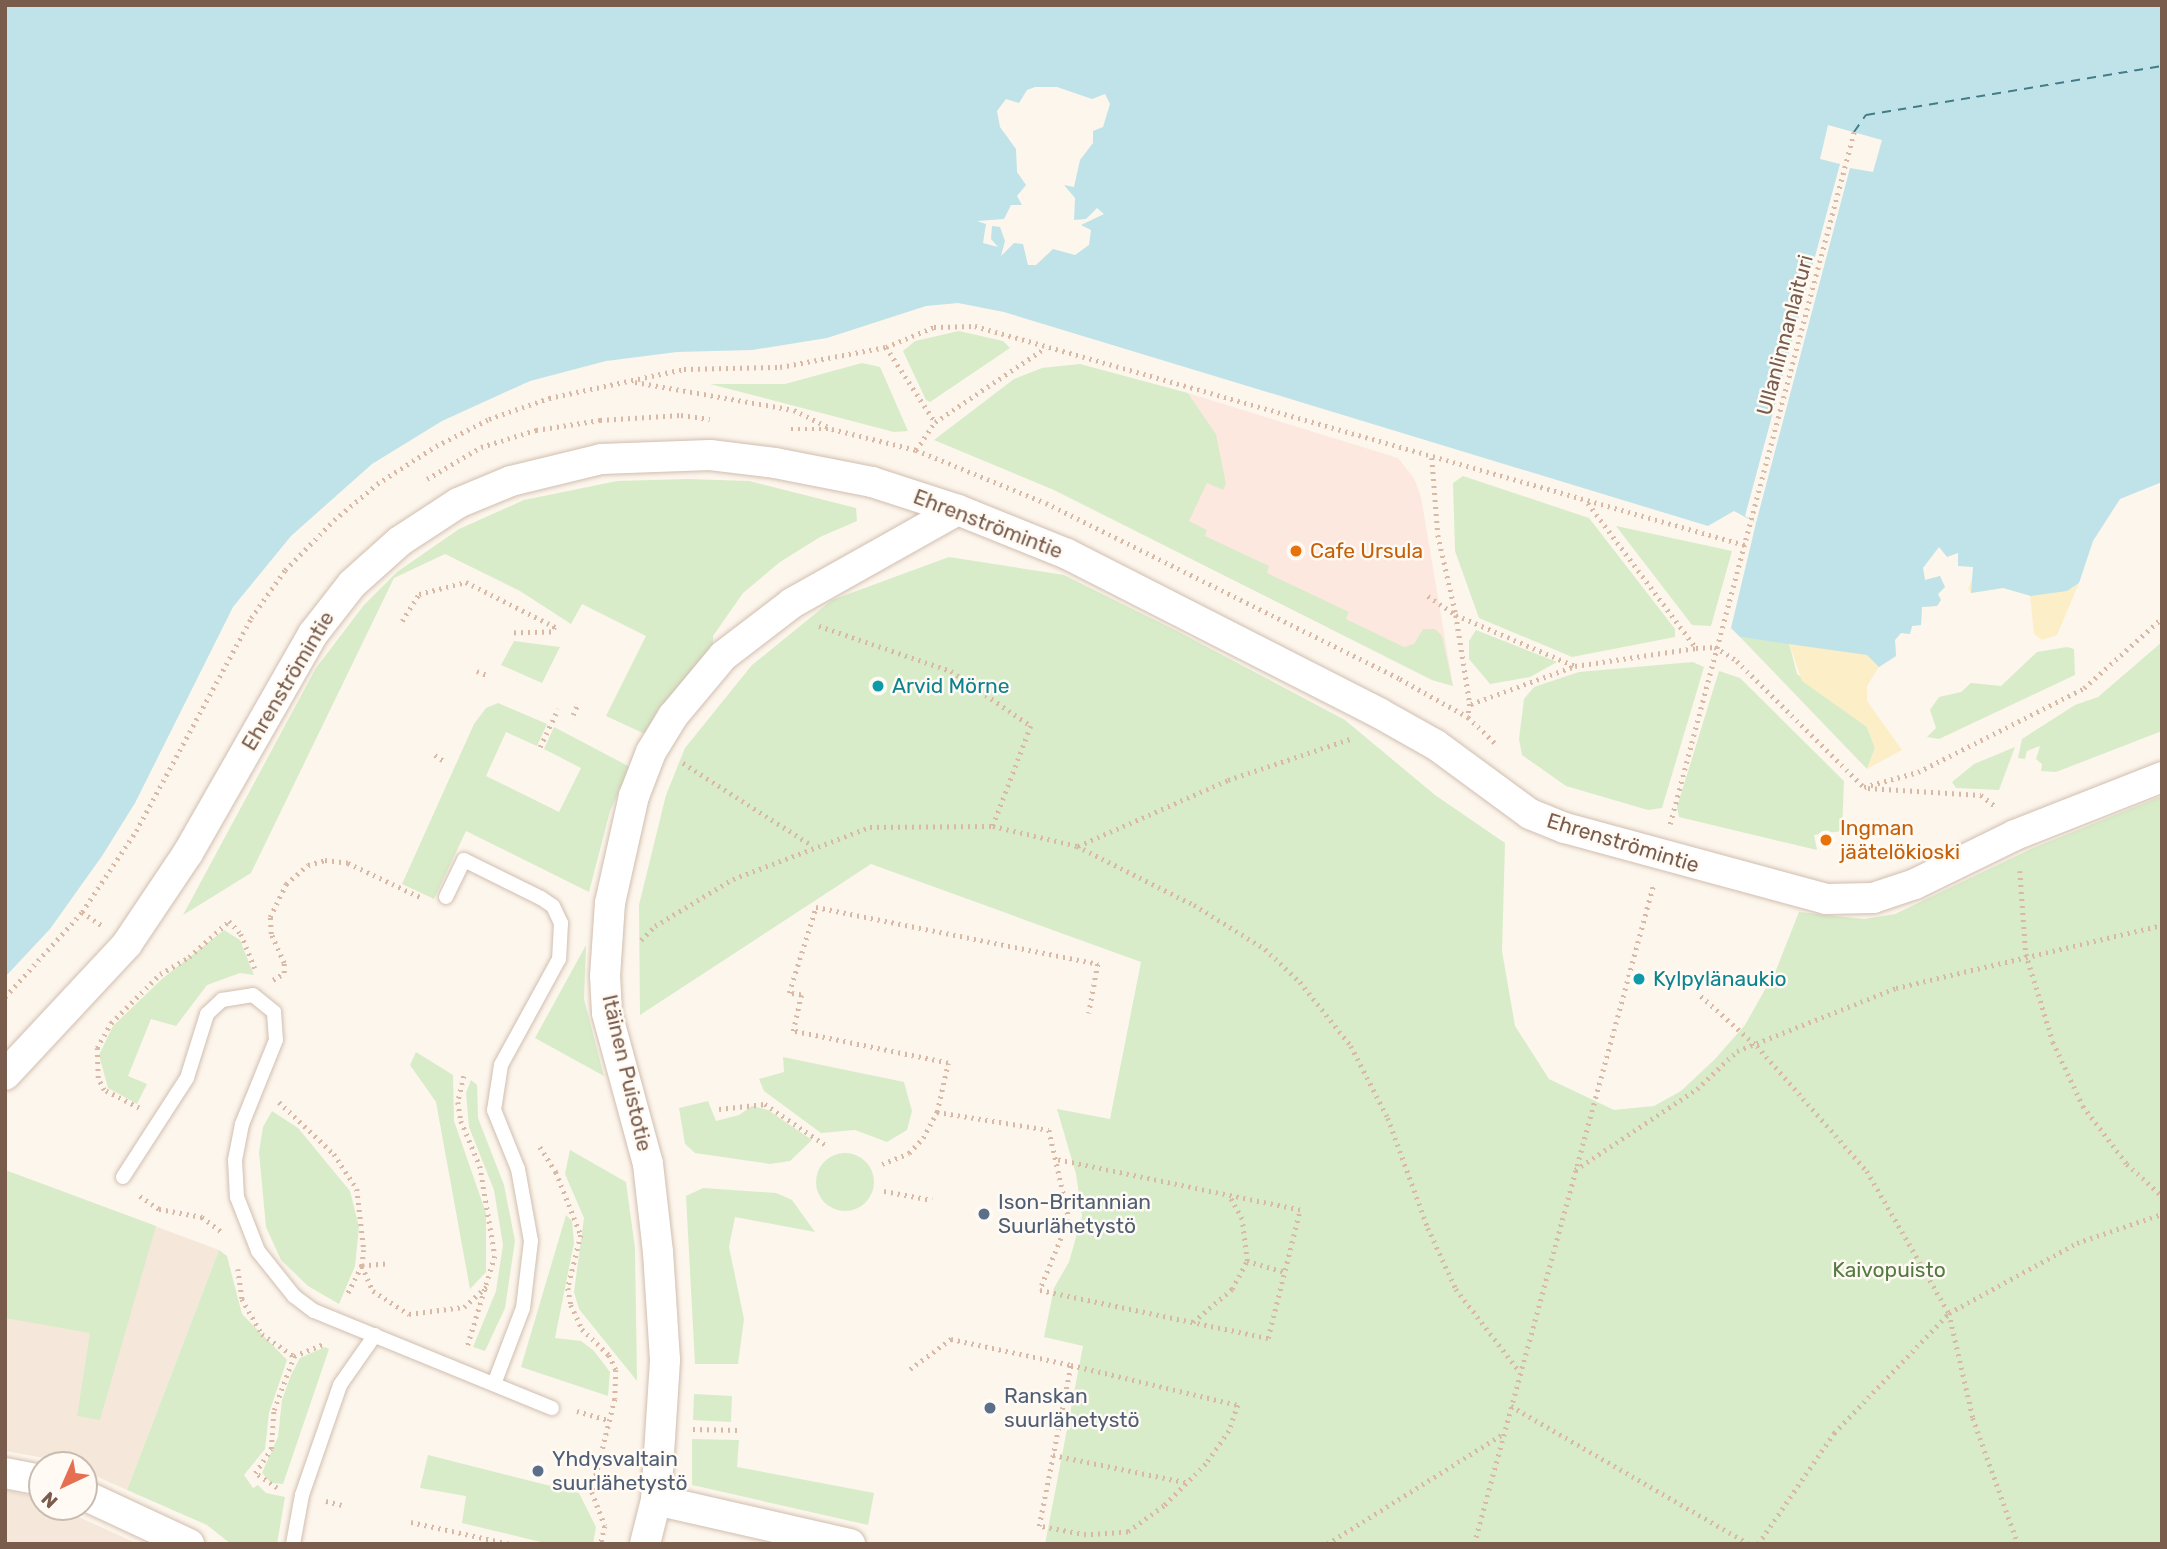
<!DOCTYPE html>
<meta charset="utf-8">
<style>
body{margin:0}
#map{position:relative;width:2167px;height:1549px;overflow:hidden;background:#fdf6ec;font-family:Rubik,sans-serif}
div>[style]{position:absolute}
.residential>*{inset:0;background:#f5e8da}
.commercial>*{inset:0;background:#fde8e0}
.green>*{inset:0;background:#d8ecc9}
.round{border-radius:50%}
.sand>*{inset:0;background:#fcefc7}
.water>*{inset:0;background:#bfe3e8}
.pier>*{inset:0;background:#fdf6ec}
.ferry>*{height:2px;margin-top:-1px;transform-origin:0;background:repeating-linear-gradient(90deg,#437c86 0 9px,transparent 0 16px)}
.path>*{height:4.5px;margin-top:-2.25px;transform-origin:0;background:repeating-linear-gradient(90deg,#d9b8a5 0 2px,transparent 0 7px)}
.roads{filter:drop-shadow(0 0 2px #d1beb0) drop-shadow(0 0 2px #d1beb0)}
.lane>*{height:14px;margin:-7px;padding:0 7px;transform-origin:7px;border-radius:7px;background:#fff}
.street>*{height:30px;margin:-15px;padding:0 15px;transform-origin:15px;border-radius:15px;background:#fff}
.dots>*{width:19px;height:19px;translate:-50% -50%;box-sizing:border-box;border:4px solid #fffaf3;border-radius:50%}
span{translate:-50% -50%;white-space:nowrap;text-align:center;line-height:1.15;-webkit-text-stroke:5px #fffaf3;paint-order:stroke}
.street-label{font-size:21px;color:#7a5c4d}
.food-label{font-size:21px;color:#c56008}
.left{translate:0 -50%;text-align:left}
.culture-label{font-size:21px;color:#0d838f}
.service-label{font-size:21px;color:#4e5e75}
.park-label{font-size:21px;color:#537a41}
.frame{position:absolute;inset:0;border:7px solid #7a5c4d;pointer-events:none}
.north{position:absolute;left:28px;top:1451px;width:70px;height:70px;box-sizing:border-box;background:#fffaf3;border:2px solid #cabbb1;border-radius:50%;rotate:224deg;font-size:19px;font-weight:700;line-height:28px;text-align:center;color:#7a5c4d}
.north::after{content:'';display:block;margin:auto;width:24px;height:32px;background:#e76f51;clip-path:polygon(50% 0,100% 100%,50% 72%,0 100%)}
</style>
<div id="map">
<div class="residential">
<div style="clip-path:polygon(5px 1170px,219px 1250px,127px 1490px,84px 1471px,84px 1465px,5px 1451px)"></div>
<div style="clip-path:polygon(5px 1490px,36px 1497px,42px 1500px,42px 1507px,57px 1507px,138px 1544px,5px 1544px)"></div>
</div>
<div class="commercial">
<div style="clip-path:polygon(1188px 393px,1398px 458px,1414px 478px,1421px 497px,1453px 686px,1432px 680px,1164px 544px,1216px 434px)"></div>
</div>
<div class="green">
<div style="clip-path:polygon(959px 331px,1003px 341px,1010px 348px,930px 402px,926px 400px,903px 351px,915px 341px)"></div>
<div style="clip-path:polygon(862px 363px,880px 367px,908px 431px,894px 432px,710px 384px,785px 384px)"></div>
<div style="clip-path:polygon(1080px 364px,1188px 393px,1216px 434px,1226px 484px,1223px 490px,1207px 483px,1189px 521px,1207px 530px,1205px 536px,1269px 566px,1267px 573px,1349px 612px,1346px 619px,1404px 647px,1414px 644px,1423px 629px,1435px 629px,1442px 636px,1453px 686px,1432px 680px,1054px 490px,934px 440px,1014px 379px,1042px 368px)"></div>
<div style="clip-path:polygon(1463px 476px,1589px 518px,1675px 629px,1675px 637px,1572px 657px,1479px 618px,1455px 551px,1453px 483px)"></div>
<div style="clip-path:polygon(687px 479px,749px 481px,856px 508px,857px 521px,820px 537px,780px 562px,743px 593px,713px 636px,713px 652px,659px 708px,645px 734px,606px 716px,646px 636px,582px 604px,571px 624px,520px 591px,445px 554px,394px 578px,251px 873px,183px 915px,316px 668px,364px 605px,397px 572px,459px 529px,524px 500px,617px 481px)"></div>
<div style="clip-path:polygon(1616px 526px,1732px 551px,1711px 626px,1692px 625px)"></div>
<div style="clip-path:polygon(949px 557px,1064px 575px,1177px 631px,1345px 720px,1435px 795px,1505px 843px,1502px 951px,1515px 1026px,1549px 1079px,1614px 1110px,1654px 1106px,1681px 1091px,1715px 1059px,1745px 1025px,1776px 970px,1799px 912px,1864px 919px,1895px 914px,2033px 848px,2162px 796px,2162px 1544px,1045px 1544px,1083px 1346px,1044px 1337px,1054px 1288px,1069px 1262px,1082px 1216px,1076px 1174px,1057px 1109px,1110px 1119px,1141px 962px,871px 864px,640px 1015px,639px 905px,666px 795px,685px 748px,752px 665px,832px 600px)"></div>
<div style="clip-path:polygon(1476px 630px,1557px 662px,1530px 677px,1490px 684px,1469px 659px,1469px 641px)"></div>
<div style="clip-path:polygon(1740px 637px,1789px 643px,1797px 674px,1867px 727px,1875px 748px,1867px 769px)"></div>
<div style="clip-path:polygon(514px 641px,560px 647px,542px 683px,501px 665px)"></div>
<div style="clip-path:polygon(2162px 642px,2162px 731px,2056px 772px,2041px 771px,2042px 764px,2036px 759px,2040px 746px,2027px 751px,2025px 759px,2018px 758px,2022px 739px,2075px 705px,2098px 697px)"></div>
<div style="clip-path:polygon(2067px 647px,2074px 649px,2075px 675px,1939px 739px,1927px 737px,1936px 728px,1930px 710px,1939px 697px,1961px 692px,1971px 683px,2001px 686px,2037px 652px)"></div>
<div style="clip-path:polygon(1693px 662px,1704px 667px,1662px 808px,1648px 810px,1566px 786px,1522px 755px,1519px 739px,1524px 699px,1534px 687px,1579px 672px)"></div>
<div style="clip-path:polygon(1719px 671px,1740px 678px,1844px 781px,1842px 831px,1814px 835px,1817px 850px,1679px 817px,1677px 807px)"></div>
<div style="clip-path:polygon(498px 703px,547px 724px,537px 746px,506px 732px,486px 776px,559px 812px,581px 768px,544px 749px,554px 727px,630px 767px,610px 811px,589px 892px,466px 831px,434px 899px,402px 884px,474px 724px,486px 708px)"></div>
<div style="clip-path:polygon(2015px 747px,1999px 790px,1956px 788px,1952px 782px,1974px 764px)"></div>
<div style="clip-path:polygon(224px 930px,240px 940px,254px 975px,240px 973px,207px 985px,176px 1026px,151px 1019px,128px 1076px,147px 1084px,137px 1104px,108px 1088px,99px 1055px,113px 1026px,163px 978px)"></div>
<div style="clip-path:polygon(586px 945px,584px 999px,604px 1076px,535px 1038px)"></div>
<div style="clip-path:polygon(416px 1052px,453px 1075px,454px 1121px,486px 1213px,486px 1272px,470px 1289px,436px 1102px,410px 1065px)"></div>
<div style="clip-path:polygon(783px 1057px,904px 1082px,912px 1111px,907px 1130px,887px 1142px,855px 1130px,821px 1133px,764px 1091px,759px 1079px,784px 1072px)"></div>
<div style="clip-path:polygon(471px 1080px,477px 1085px,478px 1118px,504px 1185px,515px 1241px,505px 1308px,485px 1351px,473px 1347px,496px 1291px,503px 1245px,494px 1190px,469px 1127px,466px 1093px)"></div>
<div style="clip-path:polygon(708px 1101px,716px 1121px,739px 1115px,752px 1106px,768px 1110px,812px 1140px,790px 1161px,770px 1164px,695px 1153px,685px 1144px,679px 1108px)"></div>
<div style="clip-path:polygon(272px 1111px,298px 1128px,350px 1191px,359px 1227px,355px 1266px,339px 1304px,308px 1286px,281px 1260px,266px 1227px,259px 1152px,263px 1127px)"></div>
<div style="clip-path:polygon(570px 1150px,626px 1182px,635px 1248px,637px 1381px,579px 1309px,574px 1292px,584px 1218px,565px 1174px)"></div>
<div class="round" style="left:816px;top:1153px;width:58px;height:58px"></div>
<div style="clip-path:polygon(5px 1170px,156px 1226px,100px 1420px,77px 1416px,90px 1333px,5px 1318px)"></div>
<div style="clip-path:polygon(703px 1188px,776px 1193px,792px 1200px,815px 1232px,735px 1217px,729px 1247px,744px 1319px,738px 1364px,695px 1364px,686px 1196px)"></div>
<div style="clip-path:polygon(566px 1215px,572px 1221px,574px 1243px,555px 1338px,581px 1341px,594px 1351px,610px 1372px,608px 1396px,521px 1367px)"></div>
<div style="clip-path:polygon(219px 1250px,227px 1256px,242px 1314px,287px 1360px,269px 1413px,265px 1449px,244px 1475px,253px 1488px,258px 1485px,266px 1493px,285px 1497px,277px 1544px,231px 1544px,207px 1525px,127px 1490px)"></div>
<div style="clip-path:polygon(325px 1347px,329px 1349px,283px 1484px,271px 1483px,262px 1473px,278px 1437px,282px 1400px,291px 1375px,300px 1358px)"></div>
<div style="clip-path:polygon(694px 1394px,732px 1396px,731px 1422px,693px 1420px)"></div>
<div style="clip-path:polygon(692px 1439px,739px 1440px,737px 1467px,874px 1493px,868px 1525px,692px 1485px)"></div>
<div style="clip-path:polygon(428px 1455px,579px 1493px,596px 1527px,593px 1544px,549px 1544px,462px 1523px,466px 1496px,420px 1488px)"></div>
</div>
<div class="sand">
<div style="clip-path:polygon(1971px 562px,2067px 591px,2079px 583px,2057px 635px,2042px 640px,2034px 634px,2030px 595px,2023px 591px,2004px 588px,1971px 593px,1968px 589px,1975px 572px)"></div>
<div style="clip-path:polygon(1923px 568px,1925px 580px,1940px 576px,1945px 587px,1938px 594px,1941px 600px,1937px 606px,1922px 607px,1921px 625px,1912px 626px,1910px 634px,1901px 633px,1895px 640px,1896px 656px,1879px 667px,1867px 686px,1867px 701px,1902px 750px,1867px 769px,1875px 748px,1867px 727px,1802px 681px,1789px 643px,1830px 648px)"></div>
</div>
<div class="water">
<div style="clip-path:polygon(evenodd,5px 5px,2162px 5px,2162px 482px,2120px 499px,2093px 541px,2079px 583px,2067px 591px,2031px 596px,2003px 588px,1971px 593px,1973px 567px,1958px 566px,1958px 553px,1947px 557px,1939px 547px,1923px 568px,1925px 580px,1940px 576px,1945px 587px,1938px 594px,1941px 600px,1937px 606px,1922px 607px,1921px 625px,1912px 626px,1910px 634px,1901px 633px,1895px 640px,1896px 656px,1879px 667px,1867px 655px,1740px 637px,1731px 628px,1756px 523px,1734px 511px,1708px 526px,1004px 312px,958px 303px,926px 306px,827px 338px,752px 350px,677px 352px,606px 361px,530px 381px,442px 421px,372px 464px,291px 536px,233px 607px,135px 803px,102px 856px,50px 929px,5px 977px,5px 5px,1035px 87px,1057px 87px,1092px 99px,1105px 94px,1110px 104px,1103px 127px,1093px 131px,1093px 143px,1080px 160px,1074px 187px,1064px 185px,1075px 198px,1074px 220px,1086px 219px,1097px 208px,1104px 214px,1081px 225px,1091px 230px,1089px 245px,1075px 255px,1053px 249px,1036px 265px,1028px 265px,1023px 244px,1014px 243px,1001px 256px,1005px 241px,1000px 227px,992px 226px,991px 239px,998px 247px,983px 243px,986px 224px,977px 221px,1004px 219px,1011px 205px,1022px 205px,1017px 196px,1026px 185px,1017px 172px,1016px 149px,1000px 127px,997px 111px,1006px 99px,1019px 103px,1027px 90px,1035px 87px)"></div>
</div>
<div class="pier">
<div style="clip-path:polygon(1828px 125px,1882px 140px,1873px 172px,1850px 168px,1756px 523px,1745px 516px,1840px 164px,1820px 159px)"></div>
</div>
<div class="ferry">
<div style="left:1854px;top:132px;width:21px;rotate:-55deg"></div>
<div style="left:1866px;top:115px;width:300px;rotate:-9.4deg"></div>
</div>
<div class="path">
<div style="left:886px;top:347px;width:90px;rotate:56.8deg"></div>
<div style="left:635px;top:382px;width:161px;rotate:10deg"></div>
<div style="left:794px;top:410px;width:42px;rotate:26.6deg"></div>
<div style="left:832px;top:429px;width:87px;rotate:14deg"></div>
<div style="left:916px;top:450px;width:140px;rotate:22.2deg"></div>
<div style="left:1046px;top:503px;width:395px;rotate:26.4deg"></div>
<div style="left:1400px;top:679px;width:78px;rotate:29.2deg"></div>
<div style="left:1468px;top:717px;width:39px;rotate:44deg"></div>
<div style="left:791px;top:429px;width:41px"></div>
<div style="left:916px;top:450px;width:34px;rotate:-56deg"></div>
<div style="left:935px;top:422px;width:133px;rotate:-33.9deg"></div>
<div style="left:1432px;top:458px;width:77px;rotate:85.5deg"></div>
<div style="left:1438px;top:535px;width:82px;rotate:77.3deg"></div>
<div style="left:1456px;top:615px;width:90px;rotate:81.1deg"></div>
<div style="left:1470px;top:704px;width:13px;rotate:99deg"></div>
<div style="left:427px;top:479px;width:63px;rotate:-30.7deg"></div>
<div style="left:481px;top:447px;width:58px;rotate:-17.2deg"></div>
<div style="left:536px;top:430px;width:65px;rotate:-8.9deg"></div>
<div style="left:600px;top:420px;width:81px;rotate:-3.5deg"></div>
<div style="left:681px;top:415px;width:29px;rotate:8deg"></div>
<div style="left:1588px;top:503px;width:181px;rotate:53.3deg"></div>
<div style="left:1696px;top:648px;width:19px;rotate:-3deg"></div>
<div style="left:1715px;top:647px;width:26px;rotate:32deg"></div>
<div style="left:1737px;top:661px;width:179px;rotate:44.8deg"></div>
<div style="left:1864px;top:787px;width:56px;rotate:-15.5deg"></div>
<div style="left:1918px;top:772px;width:186px;rotate:-26.8deg"></div>
<div style="left:2084px;top:688px;width:105px;rotate:-41.9deg"></div>
<div style="left:1428px;top:596px;width:34px;rotate:34deg"></div>
<div style="left:1456px;top:615px;width:129px;rotate:23.2deg"></div>
<div style="left:402px;top:621px;width:32px;rotate:-58deg"></div>
<div style="left:419px;top:594px;width:49px;rotate:-14.3deg"></div>
<div style="left:466px;top:582px;width:100px;rotate:26.8deg"></div>
<div style="left:555px;top:627px;width:6px;rotate:129deg"></div>
<div style="left:551px;top:632px;width:42px;rotate:178.6deg"></div>
<div style="left:819px;top:626px;width:139px;rotate:18.8deg"></div>
<div style="left:951px;top:671px;width:97px;rotate:34.5deg"></div>
<div style="left:1031px;top:726px;width:107px;rotate:110.8deg"></div>
<div style="left:477px;top:671px;width:11px;rotate:22deg"></div>
<div style="left:1471px;top:704px;width:111px;rotate:-20.1deg"></div>
<div style="left:1575px;top:666px;width:122px;rotate:-8.5deg"></div>
<div style="left:573px;top:715px;width:13px;rotate:-67deg"></div>
<div style="left:540px;top:747px;width:42px;rotate:-64.7deg"></div>
<div style="left:435px;top:755px;width:11px;rotate:34deg"></div>
<div style="left:683px;top:763px;width:154px;rotate:32.6deg"></div>
<div style="left:1868px;top:788px;width:113px;rotate:3.5deg"></div>
<div style="left:1981px;top:795px;width:18px;rotate:38deg"></div>
<div style="left:1670px;top:824px;width:716px;rotate:-75.11deg"></div>
<div style="left:1078px;top:846px;width:164px;rotate:-23.7deg"></div>
<div style="left:1228px;top:780px;width:132px;rotate:-18.6deg"></div>
<div style="left:2020px;top:871px;width:83px;rotate:85.9deg"></div>
<div style="left:2026px;top:954px;width:92px;rotate:72.9deg"></div>
<div style="left:2053px;top:1042px;width:71px;rotate:64.9deg"></div>
<div style="left:2083px;top:1106px;width:73px;rotate:52.8deg"></div>
<div style="left:2127px;top:1164px;width:47px;rotate:42.4deg"></div>
<div style="left:82px;top:912px;width:23px;rotate:34deg"></div>
<div style="left:641px;top:940px;width:20px;rotate:-45deg"></div>
<div style="left:655px;top:926px;width:91px;rotate:-31.1deg"></div>
<div style="left:733px;top:879px;width:147px;rotate:-20.8deg"></div>
<div style="left:870px;top:827px;width:123px;rotate:-0.5deg"></div>
<div style="left:993px;top:826px;width:86px;rotate:13.4deg"></div>
<div style="left:1077px;top:846px;width:131px;rotate:26.8deg"></div>
<div style="left:1194px;top:905px;width:84px;rotate:31.8deg"></div>
<div style="left:1265px;top:949px;width:48px;rotate:43.3deg"></div>
<div style="left:1300px;top:982px;width:82px;rotate:51.4deg"></div>
<div style="left:1351px;top:1046px;width:81px;rotate:62.8deg"></div>
<div style="left:1388px;top:1118px;width:117px;rotate:70deg"></div>
<div style="left:1428px;top:1228px;width:67px;rotate:65.3deg"></div>
<div style="left:1456px;top:1289px;width:105px;rotate:52.4deg"></div>
<div style="left:273px;top:980px;width:13px;rotate:-32deg"></div>
<div style="left:284px;top:973px;width:10px;rotate:-90deg"></div>
<div style="left:284px;top:963px;width:32px;rotate:-114deg"></div>
<div style="left:271px;top:934px;width:17px;rotate:-93deg"></div>
<div style="left:270px;top:917px;width:37px;rotate:-64deg"></div>
<div style="left:286px;top:884px;width:29px;rotate:-41deg"></div>
<div style="left:308px;top:865px;width:18px;rotate:-16deg"></div>
<div style="left:325px;top:860px;width:23px;rotate:7deg"></div>
<div style="left:348px;top:863px;width:82px;rotate:25.3deg"></div>
<div style="left:1701px;top:996px;width:75px;rotate:41.8deg"></div>
<div style="left:1757px;top:1046px;width:167px;rotate:48.7deg"></div>
<div style="left:1867px;top:1171px;width:164px;rotate:60deg"></div>
<div style="left:1949px;top:1313px;width:108px;rotate:77.1deg"></div>
<div style="left:1973px;top:1418px;width:134px;rotate:70.3deg"></div>
<div style="left:5px;top:997px;width:115px;rotate:-47.8deg"></div>
<div style="left:82px;top:912px;width:97px;rotate:-56.3deg"></div>
<div style="left:136px;top:831px;width:242px;rotate:-61.6deg"></div>
<div style="left:251px;top:618px;width:59px;rotate:-54.7deg"></div>
<div style="left:285px;top:570px;width:70px;rotate:-45.6deg"></div>
<div style="left:334px;top:520px;width:56px;rotate:-39.9deg"></div>
<div style="left:377px;top:484px;width:70px;rotate:-32.8deg"></div>
<div style="left:436px;top:446px;width:59px;rotate:-27deg"></div>
<div style="left:489px;top:419px;width:64px;rotate:-19.3deg"></div>
<div style="left:549px;top:398px;width:138px;rotate:-12.1deg"></div>
<div style="left:684px;top:369px;width:96px;rotate:-1.2deg"></div>
<div style="left:780px;top:367px;width:108px;rotate:-10.7deg"></div>
<div style="left:886px;top:347px;width:52px;rotate:-22.6deg"></div>
<div style="left:934px;top:327px;width:41px;rotate:-1.4deg"></div>
<div style="left:975px;top:326px;width:801px;rotate:15.88deg"></div>
<div style="left:464px;top:1076px;width:27px;rotate:103deg"></div>
<div style="left:458px;top:1102px;width:19px;rotate:81deg"></div>
<div style="left:461px;top:1121px;width:49px;rotate:67.1deg"></div>
<div style="left:480px;top:1166px;width:91px;rotate:80.5deg"></div>
<div style="left:495px;top:1256px;width:96px;rotate:106.9deg"></div>
<div style="left:279px;top:1102px;width:76px;rotate:43.4deg"></div>
<div style="left:334px;top:1154px;width:42px;rotate:56.7deg"></div>
<div style="left:357px;top:1189px;width:61px;rotate:83.5deg"></div>
<div style="left:364px;top:1250px;width:16px;rotate:97deg"></div>
<div style="left:362px;top:1266px;width:34px;rotate:117deg"></div>
<div style="left:139px;top:1108px;width:39px;rotate:-153deg"></div>
<div style="left:104px;top:1090px;width:13px;rotate:-117deg"></div>
<div style="left:98px;top:1078px;width:30px;rotate:-92deg"></div>
<div style="left:97px;top:1048px;width:29px;rotate:-61deg"></div>
<div style="left:111px;top:1023px;width:69px;rotate:-45deg"></div>
<div style="left:160px;top:974px;width:34px;rotate:-30deg"></div>
<div style="left:189px;top:957px;width:54px;rotate:-42deg"></div>
<div style="left:229px;top:921px;width:18px;rotate:47deg"></div>
<div style="left:241px;top:934px;width:37px;rotate:68deg"></div>
<div style="left:719px;top:1109px;width:46px;rotate:-6.2deg"></div>
<div style="left:765px;top:1104px;width:75px;rotate:34.1deg"></div>
<div style="left:937px;top:1112px;width:113px;rotate:9.1deg"></div>
<div style="left:1049px;top:1130px;width:91px;rotate:77.3deg"></div>
<div style="left:1069px;top:1219px;width:77px;rotate:112.2deg"></div>
<div style="left:1040px;top:1290px;width:233px;rotate:11.9deg"></div>
<div style="left:1268px;top:1338px;width:132px;rotate:-76deg"></div>
<div style="left:1300px;top:1210px;width:247px;rotate:-168.3deg"></div>
<div style="left:540px;top:1147px;width:30px;rotate:57deg"></div>
<div style="left:556px;top:1172px;width:68px;rotate:68.4deg"></div>
<div style="left:581px;top:1235px;width:55px;rotate:103.8deg"></div>
<div style="left:568px;top:1288px;width:17px;rotate:80deg"></div>
<div style="left:571px;top:1305px;width:26px;rotate:65deg"></div>
<div style="left:582px;top:1329px;width:37px;rotate:44deg"></div>
<div style="left:609px;top:1355px;width:17px;rotate:65deg"></div>
<div style="left:616px;top:1370px;width:29px;rotate:92deg"></div>
<div style="left:615px;top:1399px;width:96px;rotate:103.9deg"></div>
<div style="left:592px;top:1492px;width:36px;rotate:69deg"></div>
<div style="left:605px;top:1526px;width:18px;rotate:103deg"></div>
<div style="left:882px;top:1164px;width:29px;rotate:-22deg"></div>
<div style="left:909px;top:1153px;width:21px;rotate:-47deg"></div>
<div style="left:923px;top:1138px;width:30px;rotate:-62deg"></div>
<div style="left:937px;top:1112px;width:50px;rotate:-77.3deg"></div>
<div style="left:948px;top:1063px;width:158px;rotate:-168.3deg"></div>
<div style="left:793px;top:1031px;width:37px;rotate:-77deg"></div>
<div style="left:801px;top:995px;width:12px;rotate:-171deg"></div>
<div style="left:789px;top:993px;width:90px;rotate:-72.6deg"></div>
<div style="left:816px;top:907px;width:288px;rotate:11.4deg"></div>
<div style="left:1098px;top:964px;width:50px;rotate:100.4deg"></div>
<div style="left:1575px;top:1170px;width:146px;rotate:-33.6deg"></div>
<div style="left:1697px;top:1089px;width:55px;rotate:-43.5deg"></div>
<div style="left:1737px;top:1051px;width:171px;rotate:-21.6deg"></div>
<div style="left:1896px;top:988px;width:273px;rotate:-13.3deg"></div>
<div style="left:884px;top:1191px;width:49px;rotate:10.6deg"></div>
<div style="left:140px;top:1196px;width:23px;rotate:34deg"></div>
<div style="left:159px;top:1209px;width:44px;rotate:10.5deg"></div>
<div style="left:202px;top:1217px;width:25px;rotate:37deg"></div>
<div style="left:1247px;top:1261px;width:40px;rotate:16deg"></div>
<div style="left:385px;top:1264px;width:23px;rotate:175deg"></div>
<div style="left:362px;top:1266px;width:27px;rotate:66deg"></div>
<div style="left:373px;top:1291px;width:43px;rotate:32.6deg"></div>
<div style="left:409px;top:1314px;width:55px;rotate:-7.3deg"></div>
<div style="left:464px;top:1307px;width:31px;rotate:-42deg"></div>
<div style="left:238px;top:1269px;width:30px;rotate:82deg"></div>
<div style="left:242px;top:1299px;width:40px;rotate:60.3deg"></div>
<div style="left:262px;top:1334px;width:39px;rotate:35deg"></div>
<div style="left:294px;top:1356px;width:31px;rotate:-22deg"></div>
<div style="left:1193px;top:1322px;width:51px;rotate:-40.2deg"></div>
<div style="left:1232px;top:1289px;width:32px;rotate:-62deg"></div>
<div style="left:1247px;top:1261px;width:42px;rotate:-96.8deg"></div>
<div style="left:1242px;top:1219px;width:26px;rotate:-119deg"></div>
<div style="left:910px;top:1369px;width:51px;rotate:-36.2deg"></div>
<div style="left:951px;top:1339px;width:123px;rotate:12.2deg"></div>
<div style="left:1071px;top:1365px;width:172px;rotate:13.5deg"></div>
<div style="left:1238px;top:1405px;width:28px;rotate:109deg"></div>
<div style="left:1229px;top:1431px;width:40px;rotate:124.9deg"></div>
<div style="left:1206px;top:1464px;width:59px;rotate:135deg"></div>
<div style="left:1164px;top:1506px;width:44px;rotate:144.2deg"></div>
<div style="left:1128px;top:1532px;width:42px;rotate:175.9deg"></div>
<div style="left:1086px;top:1535px;width:48px;rotate:-169.2deg"></div>
<div style="left:1039px;top:1526px;width:164px;rotate:-78.8deg"></div>
<div style="left:1511px;top:1406px;width:275px;rotate:30.1deg"></div>
<div style="left:577px;top:1411px;width:33px;rotate:16deg"></div>
<div style="left:693px;top:1429px;width:47px;rotate:1.2deg"></div>
<div style="left:1053px;top:1455px;width:139px;rotate:11.6deg"></div>
<div style="left:277px;top:1488px;width:27px;rotate:-146deg"></div>
<div style="left:255px;top:1473px;width:29px;rotate:-56deg"></div>
<div style="left:271px;top:1449px;width:39px;rotate:-86deg"></div>
<div style="left:274px;top:1410px;width:58px;rotate:-69.7deg"></div>
<div style="left:326px;top:1501px;width:16px;rotate:14deg"></div>
<div style="left:411px;top:1522px;width:101px;rotate:12.5deg"></div>
<div style="left:1327px;top:1544px;width:208px;rotate:-32deg"></div>
<div style="left:1474px;top:1544px;width:682px;rotate:-74.78deg"></div>
<div style="left:1758px;top:1544px;width:135px;rotate:-55.6deg"></div>
<div style="left:1834px;top:1433px;width:166px;rotate:-46.2deg"></div>
<div style="left:1949px;top:1313px;width:146px;rotate:-28.7deg"></div>
<div style="left:2077px;top:1243px;width:90px;rotate:-18.8deg"></div>
</div>
<div class="roads">
<div class="lane">
<div style="left:446px;top:897px;width:41px;rotate:-64.1deg"></div>
<div style="left:464px;top:860px;width:86px;rotate:26.3deg"></div>
<div style="left:541px;top:898px;width:14px;rotate:34deg"></div>
<div style="left:553px;top:906px;width:19px;rotate:65deg"></div>
<div style="left:561px;top:923px;width:36px;rotate:93deg"></div>
<div style="left:559px;top:959px;width:121px;rotate:118.7deg"></div>
<div style="left:501px;top:1065px;width:46px;rotate:98.8deg"></div>
<div style="left:494px;top:1110px;width:64px;rotate:67.9deg"></div>
<div style="left:518px;top:1169px;width:73px;rotate:79.8deg"></div>
<div style="left:531px;top:1241px;width:67px;rotate:96.8deg"></div>
<div style="left:523px;top:1308px;width:81px;rotate:110.9deg"></div>
<div style="left:123px;top:1177px;width:118px;rotate:-57.1deg"></div>
<div style="left:187px;top:1078px;width:67px;rotate:-72.6deg"></div>
<div style="left:207px;top:1014px;width:21px;rotate:-43deg"></div>
<div style="left:222px;top:1000px;width:31px;rotate:-9deg"></div>
<div style="left:253px;top:995px;width:27px;rotate:39deg"></div>
<div style="left:274px;top:1012px;width:28px;rotate:86deg"></div>
<div style="left:276px;top:1040px;width:91px;rotate:112deg"></div>
<div style="left:242px;top:1124px;width:37px;rotate:101deg"></div>
<div style="left:235px;top:1160px;width:37px;rotate:87deg"></div>
<div style="left:237px;top:1197px;width:58px;rotate:68.7deg"></div>
<div style="left:258px;top:1251px;width:58px;rotate:51.3deg"></div>
<div style="left:294px;top:1296px;width:25px;rotate:37deg"></div>
<div style="left:314px;top:1311px;width:257px;rotate:22.2deg"></div>
<div style="left:293px;top:1544px;width:50px;rotate:-79.6deg"></div>
<div style="left:302px;top:1495px;width:116px;rotate:-70.9deg"></div>
<div style="left:340px;top:1385px;width:61px;rotate:-55deg"></div>
</div>
<div class="street">
<div style="left:5px;top:1075px;width:179px;rotate:-47deg"></div>
<div style="left:127px;top:944px;width:110px;rotate:-56.2deg"></div>
<div style="left:188px;top:853px;width:252px;rotate:-60.3deg"></div>
<div style="left:313px;top:634px;width:63px;rotate:-52deg"></div>
<div style="left:352px;top:584px;width:64px;rotate:-41.9deg"></div>
<div style="left:400px;top:541px;width:69px;rotate:-33.2deg"></div>
<div style="left:458px;top:503px;width:57px;rotate:-22.5deg"></div>
<div style="left:511px;top:481px;width:93px;rotate:-13.7deg"></div>
<div style="left:601px;top:459px;width:109px;rotate:-2.1deg"></div>
<div style="left:710px;top:455px;width:65px;rotate:7deg"></div>
<div style="left:775px;top:463px;width:99px;rotate:11.1deg"></div>
<div style="left:872px;top:482px;width:90px;rotate:18deg"></div>
<div style="left:958px;top:510px;width:118px;rotate:22deg"></div>
<div style="left:1067px;top:554px;width:350px;rotate:27deg"></div>
<div style="left:1379px;top:713px;width:65px;rotate:29.3deg"></div>
<div style="left:1436px;top:745px;width:117px;rotate:36.3deg"></div>
<div style="left:1530px;top:814px;width:38px;rotate:22deg"></div>
<div style="left:1565px;top:828px;width:270px;rotate:15.2deg"></div>
<div style="left:1826px;top:899px;width:47px;rotate:-1.2deg"></div>
<div style="left:1873px;top:898px;width:44px;rotate:-18.4deg"></div>
<div style="left:1915px;top:884px;width:111px;rotate:-26.1deg"></div>
<div style="left:2015px;top:835px;width:158px;rotate:-21.5deg"></div>
<div style="left:5px;top:1473px;width:38px;rotate:11deg"></div>
<div style="left:84px;top:1495px;width:116px;rotate:25deg"></div>
<div style="left:656px;top:1500px;width:199px;rotate:12.8deg"></div>
<div style="left:645px;top:1544px;width:45px;rotate:-76deg"></div>
<div style="left:656px;top:1500px;width:140px;rotate:-86.3deg"></div>
<div style="left:665px;top:1360px;width:108px;rotate:-93.7deg"></div>
<div style="left:658px;top:1252px;width:89px;rotate:-96.5deg"></div>
<div style="left:648px;top:1164px;width:156px;rotate:-105.2deg"></div>
<div style="left:607px;top:1013px;width:37px;rotate:-93deg"></div>
<div style="left:605px;top:976px;width:73px;rotate:-86.1deg"></div>
<div style="left:610px;top:903px;width:110px;rotate:-77.4deg"></div>
<div style="left:634px;top:796px;width:47px;rotate:-68.9deg"></div>
<div style="left:651px;top:752px;width:42px;rotate:-58.6deg"></div>
<div style="left:673px;top:716px;width:78px;rotate:-50.2deg"></div>
<div style="left:723px;top:656px;width:87px;rotate:-37.5deg"></div>
<div style="left:792px;top:603px;width:190px;rotate:-29.3deg"></div>
</div>
</div>
<div class="dots">
<div style="left:1296px;top:551px;background:#e8710a"></div>
<div style="left:878px;top:686px;background:#0f9aa8"></div>
<div style="left:1826px;top:840px;background:#e8710a"></div>
<div style="left:1639px;top:979px;background:#0f9aa8"></div>
<div style="left:984px;top:1214px;background:#5c6f8a"></div>
<div style="left:990px;top:1408px;background:#5c6f8a"></div>
<div style="left:538px;top:1471px;background:#5c6f8a"></div>
</div>
<div class="street-label">
<span style="left:1785px;top:335px;rotate:-75deg">Ullanlinnanlaituri</span>
<span style="left:988px;top:524px;rotate:21deg">Ehrenströmintie</span>
<span style="left:288px;top:681px;rotate:-59deg">Ehrenströmintie</span>
<span style="left:1623px;top:843px;rotate:17deg">Ehrenströmintie</span>
<span style="left:627px;top:1073px;rotate:77deg">Itäinen Puistotie</span>
</div>
<div class="food-label">
<span class="left" style="left:1310px;top:551px">Cafe Ursula</span>
<span class="left" style="left:1840px;top:840px">Ingman<br>jäätelökioski</span>
</div>
<div class="culture-label">
<span class="left" style="left:892px;top:686px">Arvid Mörne</span>
<span class="left" style="left:1653px;top:979px">Kylpylänaukio</span>
</div>
<div class="service-label">
<span class="left" style="left:998px;top:1214px">Ison-Britannian<br>Suurlähetystö</span>
<span class="left" style="left:1004px;top:1408px">Ranskan<br>suurlähetystö</span>
<span class="left" style="left:552px;top:1471px">Yhdysvaltain<br>suurlähetystö</span>
</div>
<div class="park-label">
<span style="left:1889px;top:1270px">Kaivopuisto</span>
</div>
<div class="frame"></div>
<div class="north">N</div>
</div>
